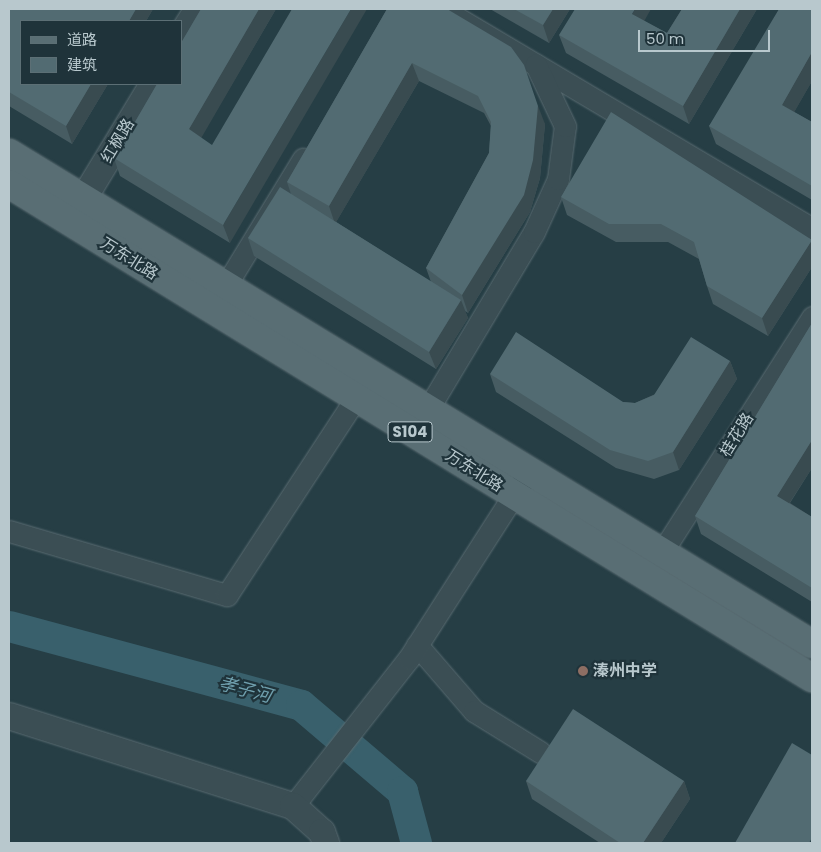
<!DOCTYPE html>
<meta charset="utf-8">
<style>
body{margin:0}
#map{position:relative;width:821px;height:852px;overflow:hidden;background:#263e45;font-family:Poppins,"Noto Sans SC",sans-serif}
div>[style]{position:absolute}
.river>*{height:31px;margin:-15.5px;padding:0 15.5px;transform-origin:15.5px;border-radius:15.5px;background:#39606c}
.roads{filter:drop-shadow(0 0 1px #596b71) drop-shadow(0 0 1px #596b71)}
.minor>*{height:21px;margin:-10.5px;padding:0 10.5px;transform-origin:10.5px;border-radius:10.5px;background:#3b4e54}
.tertiary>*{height:26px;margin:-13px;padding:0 13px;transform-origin:13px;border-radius:13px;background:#3b4e54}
.primary>*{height:28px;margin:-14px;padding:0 14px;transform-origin:14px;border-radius:14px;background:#596e74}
.wall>*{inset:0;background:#475c62}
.shaded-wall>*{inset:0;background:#394b50}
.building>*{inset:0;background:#526b72}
.dots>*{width:14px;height:14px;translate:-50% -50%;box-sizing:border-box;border:2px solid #1f333a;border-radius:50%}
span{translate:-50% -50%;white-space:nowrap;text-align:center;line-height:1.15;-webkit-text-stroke:4.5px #1f333a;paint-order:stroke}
.shield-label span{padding:1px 4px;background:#1f333a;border:1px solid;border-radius:4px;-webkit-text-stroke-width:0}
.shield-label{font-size:15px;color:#b8c8cd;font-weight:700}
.street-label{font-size:16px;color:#b8c8cd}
.poi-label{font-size:16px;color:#b8c8cd;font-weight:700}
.left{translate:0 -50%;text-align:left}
.water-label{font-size:18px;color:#70a0ae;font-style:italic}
.frame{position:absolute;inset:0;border:10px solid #b8c8cd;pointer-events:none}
.legend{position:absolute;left:20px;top:20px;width:162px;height:65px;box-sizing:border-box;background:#1f333a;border:1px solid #5c6f75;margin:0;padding:6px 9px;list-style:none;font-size:15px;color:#b8c8cd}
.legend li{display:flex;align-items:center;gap:10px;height:25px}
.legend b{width:25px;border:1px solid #5c6f75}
.scale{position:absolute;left:638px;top:30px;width:132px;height:22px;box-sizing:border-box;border:2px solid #b8c8cd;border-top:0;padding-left:6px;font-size:15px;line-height:18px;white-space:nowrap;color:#b8c8cd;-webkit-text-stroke:4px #1f333a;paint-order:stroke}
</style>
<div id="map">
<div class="river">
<div style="left:9px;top:626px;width:302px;rotate:15.1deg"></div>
<div style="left:301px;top:705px;width:133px;rotate:40.4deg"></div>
<div style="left:402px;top:791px;width:54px;rotate:74.9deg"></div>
</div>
<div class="roads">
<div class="minor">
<div style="left:442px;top:9px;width:430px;rotate:30.7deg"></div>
<div style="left:226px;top:285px;width:148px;rotate:-58.6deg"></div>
<div style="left:428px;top:409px;width:206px;rotate:-59.1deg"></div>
<div style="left:534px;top:232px;width:58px;rotate:-65.6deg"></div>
<div style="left:558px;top:179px;width:53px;rotate:-82.5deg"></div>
<div style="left:565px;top:126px;width:68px;rotate:-115.4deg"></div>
<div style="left:9px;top:531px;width:227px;rotate:16.4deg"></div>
<div style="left:227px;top:595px;width:235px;rotate:-56.8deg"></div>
<div style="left:662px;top:552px;width:279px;rotate:-57.4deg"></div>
<div style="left:417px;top:645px;width:87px;rotate:49.2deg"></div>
<div style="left:474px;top:711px;width:78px;rotate:31.8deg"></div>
<div style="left:293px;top:806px;width:188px;rotate:-51.9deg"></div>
<div style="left:409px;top:658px;width:209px;rotate:-57.3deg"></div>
</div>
<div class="tertiary">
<div style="left:181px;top:36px;width:32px;rotate:-58deg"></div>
<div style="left:84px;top:198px;width:133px;rotate:-58.8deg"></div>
<div style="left:9px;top:716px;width:298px;rotate:17.6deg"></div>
<div style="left:293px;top:806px;width:39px;rotate:42deg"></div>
<div style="left:322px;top:832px;width:12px;rotate:70deg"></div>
</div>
<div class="primary">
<div style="left:9px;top:153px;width:941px;rotate:31.44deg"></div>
<div style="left:9px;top:184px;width:943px;rotate:31.6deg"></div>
</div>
</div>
<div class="wall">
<div style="clip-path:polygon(9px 9px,153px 9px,146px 21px,21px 21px,108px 84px,72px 144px,9px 106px)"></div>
<div style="clip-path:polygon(201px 9px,276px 9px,201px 137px,230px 243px,120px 176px,114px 158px)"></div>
<div style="clip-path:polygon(evenodd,387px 9px,545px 124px,540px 178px,530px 212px,468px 313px,465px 311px,468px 318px,436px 369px,254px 256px,248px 238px,291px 194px,287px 182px,387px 9px,419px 81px,484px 113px,491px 126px,489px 153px,426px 268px,431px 282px,336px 222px,419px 81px)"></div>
<div style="clip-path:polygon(490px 9px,570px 9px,549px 43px)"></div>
<div style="clip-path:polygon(682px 9px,757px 9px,689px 124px,566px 53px,559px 35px,644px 21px,667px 33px)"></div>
<div style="clip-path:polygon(812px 9px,812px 81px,794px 112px,812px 122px,812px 200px,716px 144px,709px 126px)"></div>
<div style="clip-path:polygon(561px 197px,812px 240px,812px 267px,768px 336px,713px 304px,707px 286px,699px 259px,668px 242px,616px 242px,567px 215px)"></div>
<div style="clip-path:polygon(812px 323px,812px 468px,790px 503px,812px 517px,812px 602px,701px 534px,695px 516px)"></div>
<div style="clip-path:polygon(730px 361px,737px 379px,679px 470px,654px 479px,616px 468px,496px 392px,490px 374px,623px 402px,635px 403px)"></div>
<div style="clip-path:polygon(526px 781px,684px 781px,690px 799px,661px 843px,600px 843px,532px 799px)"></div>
</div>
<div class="shaded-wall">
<div style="clip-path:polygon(136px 9px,153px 9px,146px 21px,129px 21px)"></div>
<div style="clip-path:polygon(259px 9px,276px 9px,196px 147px,189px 129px)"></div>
<div style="clip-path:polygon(351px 9px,367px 9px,230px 243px,223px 225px)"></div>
<div style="clip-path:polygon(553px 9px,570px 9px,549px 43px,543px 25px)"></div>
<div style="clip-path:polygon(635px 9px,651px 9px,638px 32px,632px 14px)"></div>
<div style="clip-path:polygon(740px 9px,757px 9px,689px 124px,683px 106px)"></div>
<div style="clip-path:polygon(812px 52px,812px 81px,788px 123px,782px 105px)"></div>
<div style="clip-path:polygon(412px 63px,419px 81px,335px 224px,329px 206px)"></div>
<div style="clip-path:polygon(91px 84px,108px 84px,72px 144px,66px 126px)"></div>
<div style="clip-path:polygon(538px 106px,545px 124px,540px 178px,530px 212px,468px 313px,462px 295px)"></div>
<div style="clip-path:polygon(812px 240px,812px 267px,768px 336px,762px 318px)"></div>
<div style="clip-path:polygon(461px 300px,468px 318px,436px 369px,429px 352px)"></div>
<div style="clip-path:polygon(730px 361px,737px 379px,679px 470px,673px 452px)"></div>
<div style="clip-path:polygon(812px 440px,812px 468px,783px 513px,777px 496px)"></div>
<div style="clip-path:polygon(684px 781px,690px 799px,661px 843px,643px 843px)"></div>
</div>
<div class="building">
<div style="clip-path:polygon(9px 9px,136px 9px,129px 21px,21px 21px,21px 84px,91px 84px,66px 126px,9px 92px)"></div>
<div style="clip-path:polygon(201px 9px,259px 9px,189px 129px,212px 145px,292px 9px,351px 9px,223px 225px,114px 158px,157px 84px,181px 84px,181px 43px)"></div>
<div style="clip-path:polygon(387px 9px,447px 9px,511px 47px,524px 65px,538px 106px,533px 160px,524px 195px,462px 295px,426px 268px,489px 153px,491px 122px,478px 96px,412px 63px,329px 206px,287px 182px)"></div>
<div style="clip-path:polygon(514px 9px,553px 9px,543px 25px)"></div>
<div style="clip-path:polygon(575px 9px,635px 9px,632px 14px,667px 33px,682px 9px,740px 9px,683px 106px,559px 35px)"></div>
<div style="clip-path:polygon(779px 9px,812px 9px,812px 52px,782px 105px,812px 122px,812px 186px,709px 126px)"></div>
<div style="clip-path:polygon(611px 112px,812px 240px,762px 318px,707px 286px,694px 242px,661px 224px,609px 224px,561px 197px)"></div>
<div style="clip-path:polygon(280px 187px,461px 300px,429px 352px,248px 238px)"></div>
<div style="clip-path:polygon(812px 323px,812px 440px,777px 496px,812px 517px,812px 588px,695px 516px)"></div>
<div style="clip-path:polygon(516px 332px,623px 402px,635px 403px,654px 395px,691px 337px,730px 361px,673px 452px,648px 461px,610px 450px,490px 374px)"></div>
<div style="clip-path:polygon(573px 709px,684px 781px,643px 843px,620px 843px,526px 781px)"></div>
<div style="clip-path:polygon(792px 743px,812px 755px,812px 838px,809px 843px,735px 843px)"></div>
</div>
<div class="dots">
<div style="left:583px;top:671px;background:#8d6e63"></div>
</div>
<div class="shield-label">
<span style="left:410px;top:432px">S104</span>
</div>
<div class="street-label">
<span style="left:118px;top:141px;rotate:-59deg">红枫路</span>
<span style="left:129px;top:259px;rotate:32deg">万东北路</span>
<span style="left:737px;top:435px;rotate:-58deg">桂花路</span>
<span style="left:474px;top:471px;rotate:32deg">万东北路</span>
</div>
<div class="poi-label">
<span class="left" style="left:593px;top:671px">溱州中学</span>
</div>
<div class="water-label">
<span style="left:245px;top:690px;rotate:15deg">孝子河</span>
</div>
<div class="frame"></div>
<ul class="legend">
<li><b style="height:6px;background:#596e74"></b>道路</li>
<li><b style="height:14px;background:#526b72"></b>建筑</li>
</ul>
<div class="scale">50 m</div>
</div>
